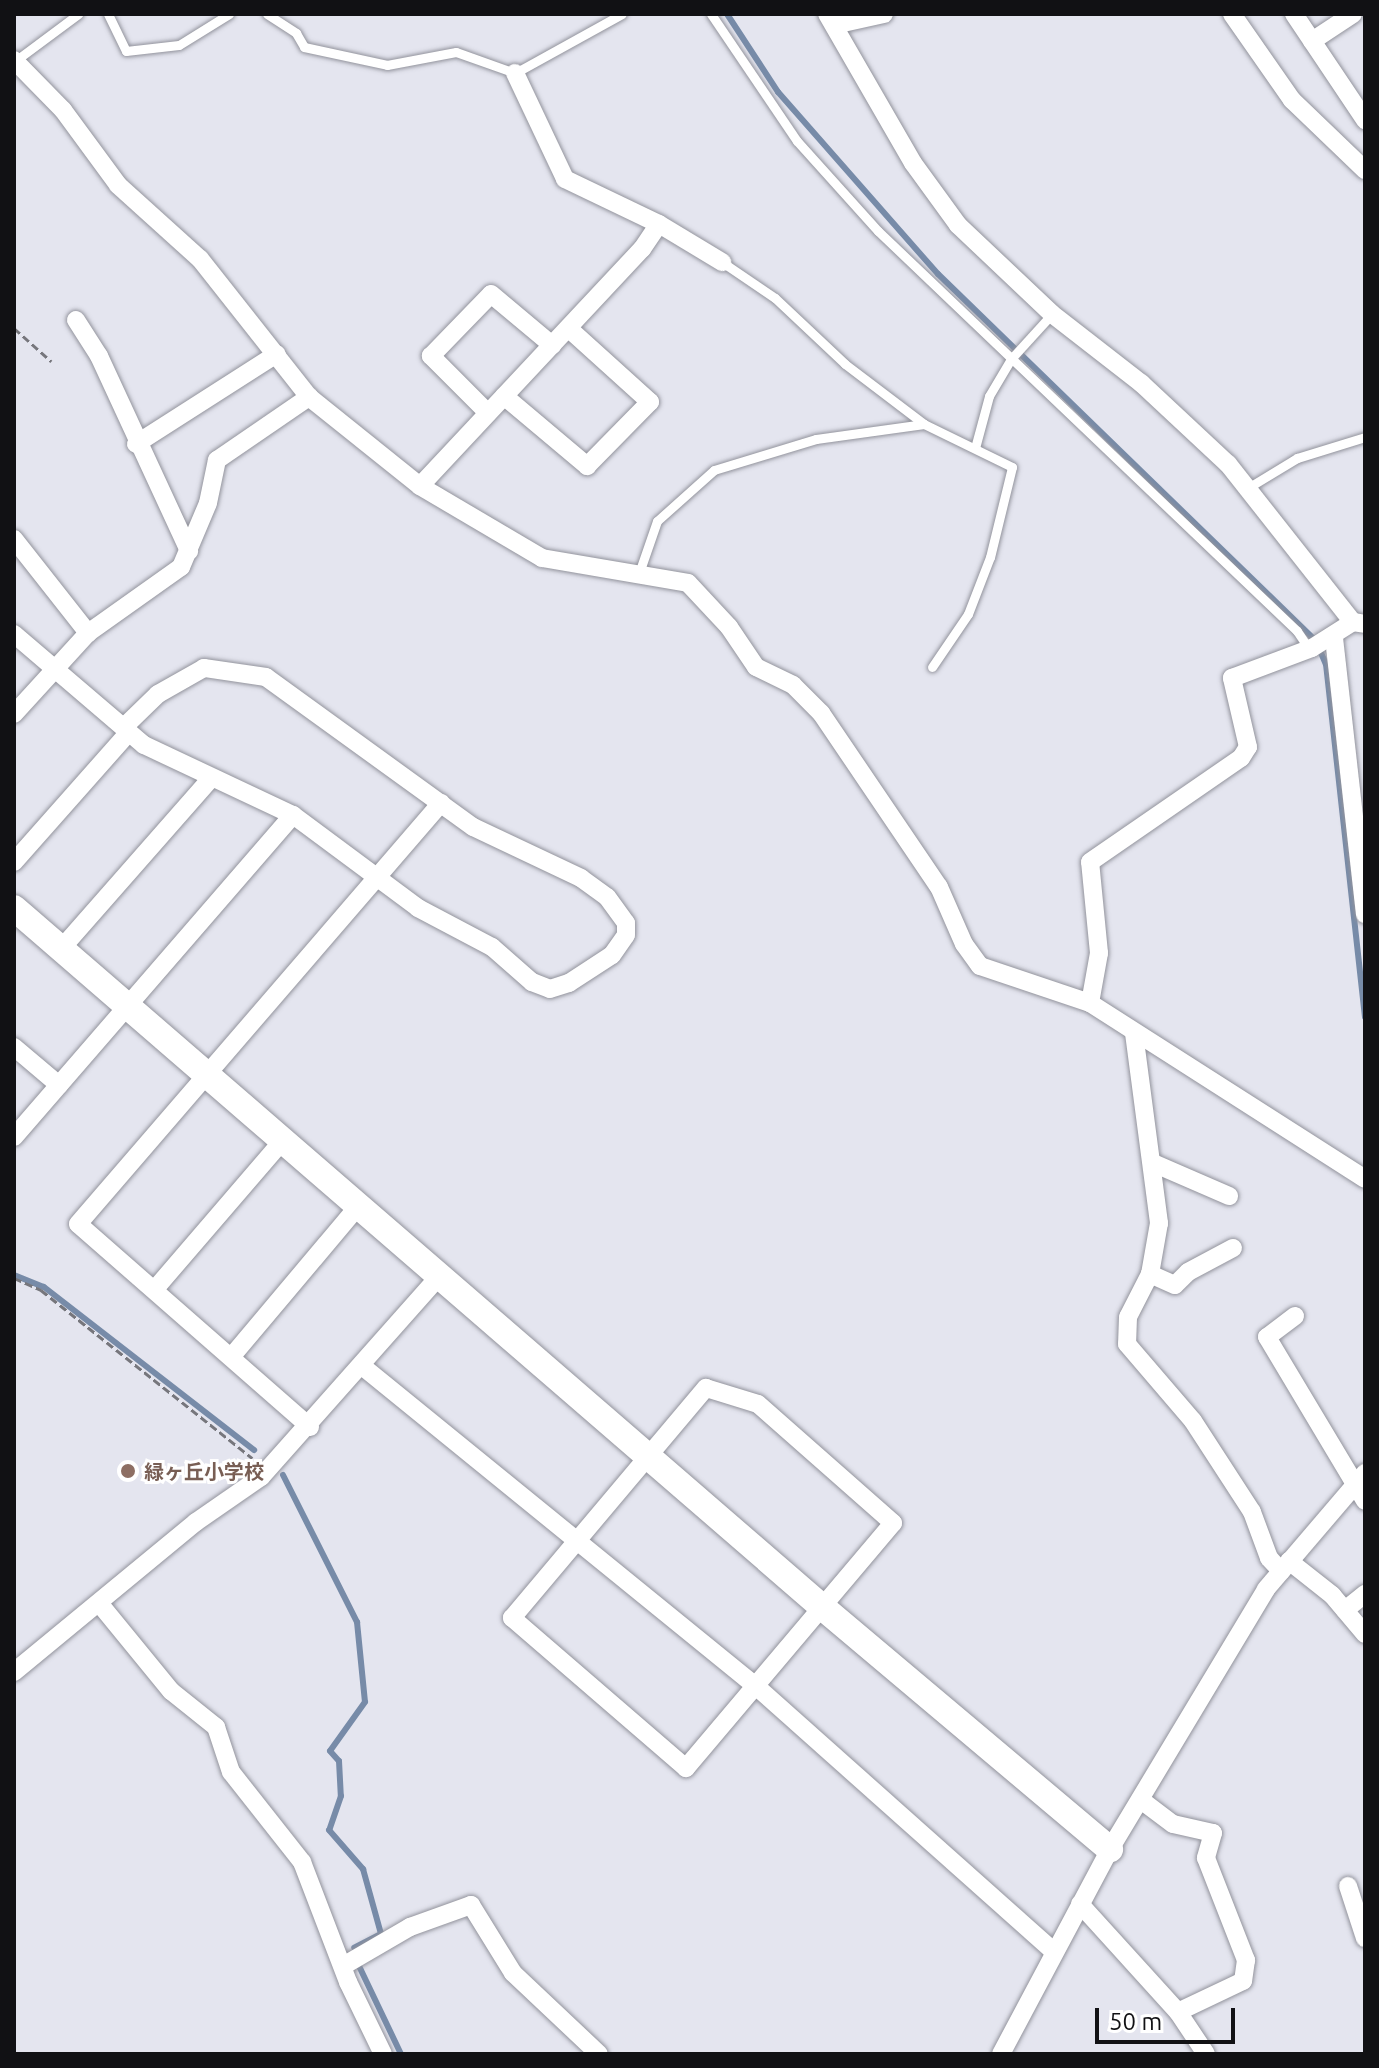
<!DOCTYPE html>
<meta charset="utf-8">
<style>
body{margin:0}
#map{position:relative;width:1379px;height:2068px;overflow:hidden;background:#e4e5ef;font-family:Ubuntu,"Noto Sans JP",sans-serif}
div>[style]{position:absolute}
.stream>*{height:6px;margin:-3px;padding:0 3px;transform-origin:3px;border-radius:3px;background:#778ba8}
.path>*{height:3px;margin-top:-1.5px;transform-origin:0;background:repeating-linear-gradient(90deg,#76767c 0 8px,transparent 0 12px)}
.roads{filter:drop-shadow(0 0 2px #92939c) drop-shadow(0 0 2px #92939c)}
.lane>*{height:9px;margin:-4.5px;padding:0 4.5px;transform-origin:4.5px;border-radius:4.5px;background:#fff}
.street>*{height:18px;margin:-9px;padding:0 9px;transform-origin:9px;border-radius:9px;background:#fff}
.secondary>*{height:26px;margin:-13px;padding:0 13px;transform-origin:13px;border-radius:13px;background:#fff}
.dots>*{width:22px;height:22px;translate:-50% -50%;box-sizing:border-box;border:4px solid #fff;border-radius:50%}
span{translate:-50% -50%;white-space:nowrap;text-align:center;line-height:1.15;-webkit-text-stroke:6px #fff;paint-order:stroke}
.education-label{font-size:20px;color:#785e54;font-weight:700}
.left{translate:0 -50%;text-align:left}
.frame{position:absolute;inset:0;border:16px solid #111114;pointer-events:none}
.scale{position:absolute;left:1095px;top:2008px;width:140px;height:36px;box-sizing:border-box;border:4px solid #111114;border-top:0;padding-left:10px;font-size:24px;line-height:28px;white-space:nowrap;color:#111114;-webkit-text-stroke:6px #fff;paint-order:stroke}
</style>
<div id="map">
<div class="stream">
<div style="left:727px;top:14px;width:93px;rotate:56.8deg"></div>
<div style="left:778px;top:92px;width:242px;rotate:48.7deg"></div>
<div style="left:938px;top:274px;width:527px;rotate:44.15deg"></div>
<div style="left:1316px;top:641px;width:25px;rotate:67deg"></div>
<div style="left:1326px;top:664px;width:355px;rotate:83.7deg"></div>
<div style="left:14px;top:1275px;width:32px;rotate:22deg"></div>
<div style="left:44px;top:1287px;width:266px;rotate:37.8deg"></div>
<div style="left:283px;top:1475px;width:165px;rotate:63.3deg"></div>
<div style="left:357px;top:1622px;width:80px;rotate:84.3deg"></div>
<div style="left:365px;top:1702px;width:60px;rotate:125.5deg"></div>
<div style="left:330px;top:1751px;width:13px;rotate:48deg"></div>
<div style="left:339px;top:1761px;width:35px;rotate:87deg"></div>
<div style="left:341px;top:1796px;width:36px;rotate:109deg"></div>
<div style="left:329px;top:1830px;width:52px;rotate:48.9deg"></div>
<div style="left:363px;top:1869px;width:67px;rotate:74.5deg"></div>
<div style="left:381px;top:1934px;width:30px;rotate:153deg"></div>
<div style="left:359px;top:1966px;width:98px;rotate:64.5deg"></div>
</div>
<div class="path">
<div style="left:14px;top:328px;width:50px;rotate:41.7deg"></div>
<div style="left:14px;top:1278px;width:30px;rotate:24deg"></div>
<div style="left:41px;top:1290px;width:270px;rotate:38.5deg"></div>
</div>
<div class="roads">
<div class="lane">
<div style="left:108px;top:14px;width:41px;rotate:64.1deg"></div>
<div style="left:126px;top:51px;width:53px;rotate:-6.5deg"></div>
<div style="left:179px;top:45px;width:59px;rotate:-31.8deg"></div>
<div style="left:267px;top:14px;width:35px;rotate:33deg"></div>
<div style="left:296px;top:33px;width:16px;rotate:60deg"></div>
<div style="left:304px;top:47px;width:85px;rotate:12.2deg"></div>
<div style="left:387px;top:65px;width:70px;rotate:-10.7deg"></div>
<div style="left:456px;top:52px;width:63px;rotate:19.6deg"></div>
<div style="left:515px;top:73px;width:122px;rotate:-28.9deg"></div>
<div style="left:711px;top:14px;width:153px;rotate:55.9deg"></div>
<div style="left:797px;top:141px;width:121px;rotate:48deg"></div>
<div style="left:878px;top:231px;width:579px;rotate:43.67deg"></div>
<div style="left:1297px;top:631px;width:22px;rotate:56deg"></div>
<div style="left:15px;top:61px;width:79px;rotate:-36.7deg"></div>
<div style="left:722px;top:262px;width:64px;rotate:34.2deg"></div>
<div style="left:775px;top:298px;width:96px;rotate:43.3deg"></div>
<div style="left:845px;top:364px;width:99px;rotate:37.2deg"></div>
<div style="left:924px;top:424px;width:98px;rotate:26deg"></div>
<div style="left:1012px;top:467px;width:93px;rotate:103.7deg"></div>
<div style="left:990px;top:557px;width:61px;rotate:111.1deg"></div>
<div style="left:968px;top:614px;width:64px;rotate:124.2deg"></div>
<div style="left:975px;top:448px;width:54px;rotate:-74.9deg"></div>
<div style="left:989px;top:396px;width:43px;rotate:-59.3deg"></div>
<div style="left:1011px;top:359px;width:61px;rotate:-47.7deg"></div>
<div style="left:1246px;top:489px;width:60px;rotate:-31.3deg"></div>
<div style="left:1297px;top:458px;width:71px;rotate:-17.2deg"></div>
<div style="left:639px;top:573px;width:55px;rotate:-70.9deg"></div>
<div style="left:657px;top:521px;width:76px;rotate:-41.8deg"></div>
<div style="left:714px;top:470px;width:107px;rotate:-16.9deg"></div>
<div style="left:816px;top:439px;width:109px;rotate:-7.9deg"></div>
</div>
<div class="street">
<div style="left:827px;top:14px;width:172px;rotate:60deg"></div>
<div style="left:913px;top:163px;width:77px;rotate:54deg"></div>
<div style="left:958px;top:225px;width:129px;rotate:43.4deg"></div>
<div style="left:1052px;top:314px;width:113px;rotate:37.8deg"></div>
<div style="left:1141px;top:383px;width:119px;rotate:43deg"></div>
<div style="left:1228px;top:464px;width:201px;rotate:51.7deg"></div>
<div style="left:1232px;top:14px;width:105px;rotate:55.1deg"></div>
<div style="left:1292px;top:100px;width:101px;rotate:43.8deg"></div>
<div style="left:1294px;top:14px;width:128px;rotate:56.2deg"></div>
<div style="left:834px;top:25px;width:51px;rotate:-12.4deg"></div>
<div style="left:1312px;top:41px;width:49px;rotate:-33.4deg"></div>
<div style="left:14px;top:60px;width:70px;rotate:45.6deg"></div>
<div style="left:63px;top:110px;width:93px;rotate:53.7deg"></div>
<div style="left:118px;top:185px;width:110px;rotate:42.1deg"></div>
<div style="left:200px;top:259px;width:176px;rotate:51.7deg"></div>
<div style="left:309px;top:397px;width:142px;rotate:38.7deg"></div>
<div style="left:420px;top:486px;width:142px;rotate:30.5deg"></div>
<div style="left:542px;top:558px;width:148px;rotate:9.7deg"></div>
<div style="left:688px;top:583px;width:60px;rotate:47deg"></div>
<div style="left:729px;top:627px;width:48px;rotate:56deg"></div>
<div style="left:756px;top:667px;width:41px;rotate:25.9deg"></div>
<div style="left:793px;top:685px;width:40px;rotate:45deg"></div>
<div style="left:821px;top:713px;width:210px;rotate:55.9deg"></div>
<div style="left:939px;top:887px;width:62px;rotate:66.3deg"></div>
<div style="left:964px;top:944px;width:27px;rotate:54deg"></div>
<div style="left:980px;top:966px;width:116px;rotate:18.6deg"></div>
<div style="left:1090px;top:1003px;width:326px;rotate:32.6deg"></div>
<div style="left:515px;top:73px;width:117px;rotate:64.7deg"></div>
<div style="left:565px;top:179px;width:104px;rotate:25.6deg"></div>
<div style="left:76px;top:320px;width:43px;rotate:57.4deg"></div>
<div style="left:99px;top:356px;width:215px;rotate:65.2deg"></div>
<div style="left:504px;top:396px;width:109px;rotate:40.1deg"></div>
<div style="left:587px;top:466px;width:90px;rotate:-45.5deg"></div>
<div style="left:650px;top:402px;width:110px;rotate:-137.9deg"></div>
<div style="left:488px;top:413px;width:81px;rotate:-135deg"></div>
<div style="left:431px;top:356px;width:86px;rotate:-45.9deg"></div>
<div style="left:491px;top:294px;width:80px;rotate:39.9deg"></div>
<div style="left:136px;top:444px;width:167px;rotate:-32.6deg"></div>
<div style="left:420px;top:486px;width:325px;rotate:-46.9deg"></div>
<div style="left:642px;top:249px;width:30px;rotate:-56deg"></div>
<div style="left:659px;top:224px;width:74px;rotate:31.1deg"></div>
<div style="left:14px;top:539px;width:120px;rotate:51.8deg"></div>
<div style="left:14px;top:634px;width:171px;rotate:40.5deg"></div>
<div style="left:144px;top:745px;width:165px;rotate:25.2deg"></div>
<div style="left:293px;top:815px;width:156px;rotate:36.6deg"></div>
<div style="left:418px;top:908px;width:84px;rotate:27.8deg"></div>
<div style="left:492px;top:947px;width:53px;rotate:41.2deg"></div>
<div style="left:532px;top:982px;width:19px;rotate:21deg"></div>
<div style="left:550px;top:989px;width:20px;rotate:-18deg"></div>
<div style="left:569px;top:983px;width:51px;rotate:-33.1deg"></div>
<div style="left:612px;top:955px;width:24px;rotate:-55deg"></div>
<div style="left:626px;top:935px;width:12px;rotate:-90deg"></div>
<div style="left:626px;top:923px;width:32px;rotate:-126deg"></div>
<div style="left:607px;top:897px;width:32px;rotate:-144deg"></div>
<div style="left:581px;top:878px;width:119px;rotate:-154.7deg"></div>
<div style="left:473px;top:827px;width:256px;rotate:-144.1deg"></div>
<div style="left:266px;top:677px;width:63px;rotate:-171.7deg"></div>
<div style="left:204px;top:668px;width:53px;rotate:150.5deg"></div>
<div style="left:158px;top:694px;width:47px;rotate:135.9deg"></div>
<div style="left:1334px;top:638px;width:278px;rotate:83.6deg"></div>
<div style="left:14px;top:714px;width:110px;rotate:-47.6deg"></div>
<div style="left:88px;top:633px;width:114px;rotate:-35.4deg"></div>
<div style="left:181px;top:567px;width:69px;rotate:-67.1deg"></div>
<div style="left:208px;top:503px;width:44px;rotate:-78.2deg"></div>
<div style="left:217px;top:460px;width:112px;rotate:-34.4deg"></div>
<div style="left:14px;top:862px;width:172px;rotate:-48.5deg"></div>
<div style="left:61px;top:949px;width:227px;rotate:-48.7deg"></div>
<div style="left:1090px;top:1003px;width:51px;rotate:-79.8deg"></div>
<div style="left:1099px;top:953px;width:91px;rotate:-95.6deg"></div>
<div style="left:1090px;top:862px;width:183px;rotate:-34.6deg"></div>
<div style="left:1241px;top:758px;width:13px;rotate:-58deg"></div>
<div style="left:1248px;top:747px;width:71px;rotate:-103.1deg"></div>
<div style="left:1232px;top:678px;width:85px;rotate:-20.6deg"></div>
<div style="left:1312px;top:648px;width:49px;rotate:-32.4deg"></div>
<div style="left:1353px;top:622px;width:12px;rotate:9deg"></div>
<div style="left:1134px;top:1033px;width:192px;rotate:82.5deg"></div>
<div style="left:1159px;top:1223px;width:52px;rotate:100deg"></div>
<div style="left:1150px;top:1274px;width:48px;rotate:117.1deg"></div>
<div style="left:1128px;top:1317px;width:27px;rotate:92deg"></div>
<div style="left:1127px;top:1344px;width:101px;rotate:49.4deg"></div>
<div style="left:1193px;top:1421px;width:108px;rotate:57deg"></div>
<div style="left:1252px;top:1512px;width:49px;rotate:69.7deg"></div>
<div style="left:1269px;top:1558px;width:18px;rotate:47deg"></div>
<div style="left:14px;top:1047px;width:59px;rotate:40.2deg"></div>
<div style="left:14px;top:1137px;width:426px;rotate:-49.1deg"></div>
<div style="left:1153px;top:1163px;width:83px;rotate:23.5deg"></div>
<div style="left:1150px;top:1274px;width:27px;rotate:24deg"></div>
<div style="left:1175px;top:1285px;width:18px;rotate:-45deg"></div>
<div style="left:1188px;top:1272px;width:51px;rotate:-28.1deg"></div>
<div style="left:155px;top:1289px;width:196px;rotate:-49.3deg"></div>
<div style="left:1295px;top:1316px;width:35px;rotate:143deg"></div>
<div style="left:1267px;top:1337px;width:191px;rotate:59.1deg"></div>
<div style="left:232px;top:1356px;width:197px;rotate:-49.9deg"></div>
<div style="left:362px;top:1366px;width:510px;rotate:39.12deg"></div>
<div style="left:758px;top:1688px;width:395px;rotate:41.7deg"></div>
<div style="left:706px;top:1388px;width:54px;rotate:17.1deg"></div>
<div style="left:758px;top:1404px;width:180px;rotate:41.4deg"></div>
<div style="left:893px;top:1523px;width:321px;rotate:130.2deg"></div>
<div style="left:686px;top:1768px;width:230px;rotate:-139.2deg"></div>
<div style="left:512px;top:1618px;width:301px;rotate:-49.9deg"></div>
<div style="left:310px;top:1427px;width:308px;rotate:-138.8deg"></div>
<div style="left:78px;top:1224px;width:556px;rotate:-49.23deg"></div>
<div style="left:1289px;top:1561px;width:55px;rotate:38.3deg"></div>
<div style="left:1332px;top:1595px;width:51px;rotate:49.8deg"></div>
<div style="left:99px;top:1603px;width:114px;rotate:50.7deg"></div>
<div style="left:171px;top:1691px;width:58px;rotate:38.7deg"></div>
<div style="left:216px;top:1727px;width:47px;rotate:71.6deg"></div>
<div style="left:231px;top:1772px;width:115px;rotate:51.7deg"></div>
<div style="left:302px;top:1862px;width:129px;rotate:69deg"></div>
<div style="left:348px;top:1982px;width:80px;rotate:64.1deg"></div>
<div style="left:1345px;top:1610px;width:26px;rotate:-39deg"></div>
<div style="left:14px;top:1672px;width:236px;rotate:-39.5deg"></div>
<div style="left:196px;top:1522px;width:79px;rotate:-34.7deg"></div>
<div style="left:261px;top:1477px;width:271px;rotate:-48.4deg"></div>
<div style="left:1141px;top:1800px;width:40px;rotate:37deg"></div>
<div style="left:1173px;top:1824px;width:41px;rotate:12.7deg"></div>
<div style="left:1213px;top:1833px;width:26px;rotate:106deg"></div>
<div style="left:1206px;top:1858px;width:110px;rotate:68.6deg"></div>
<div style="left:1246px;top:1960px;width:21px;rotate:98deg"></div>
<div style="left:1243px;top:1981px;width:72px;rotate:154.5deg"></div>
<div style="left:1348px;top:1886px;width:55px;rotate:71.9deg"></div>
<div style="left:1080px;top:1904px;width:146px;rotate:47.8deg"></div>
<div style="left:1178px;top:2012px;width:50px;rotate:56.3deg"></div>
<div style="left:343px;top:1966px;width:78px;rotate:-30.2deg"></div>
<div style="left:410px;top:1927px;width:65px;rotate:-19.8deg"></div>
<div style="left:471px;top:1905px;width:80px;rotate:58.3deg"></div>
<div style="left:513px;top:1973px;width:118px;rotate:43.3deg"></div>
<div style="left:1001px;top:2054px;width:232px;rotate:-62deg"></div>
<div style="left:1110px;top:1849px;width:303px;rotate:-59deg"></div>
<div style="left:1266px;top:1589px;width:153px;rotate:-49.5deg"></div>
</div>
<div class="secondary">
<div style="left:14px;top:908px;width:1067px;rotate:40.86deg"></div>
<div style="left:821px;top:1606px;width:378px;rotate:40.1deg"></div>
</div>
</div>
<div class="dots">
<div style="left:128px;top:1471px;background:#8d6e63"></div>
</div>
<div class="education-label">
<span class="left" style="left:144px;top:1471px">緑ヶ丘小学校</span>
</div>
<div class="frame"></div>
<div class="scale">50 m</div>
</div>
